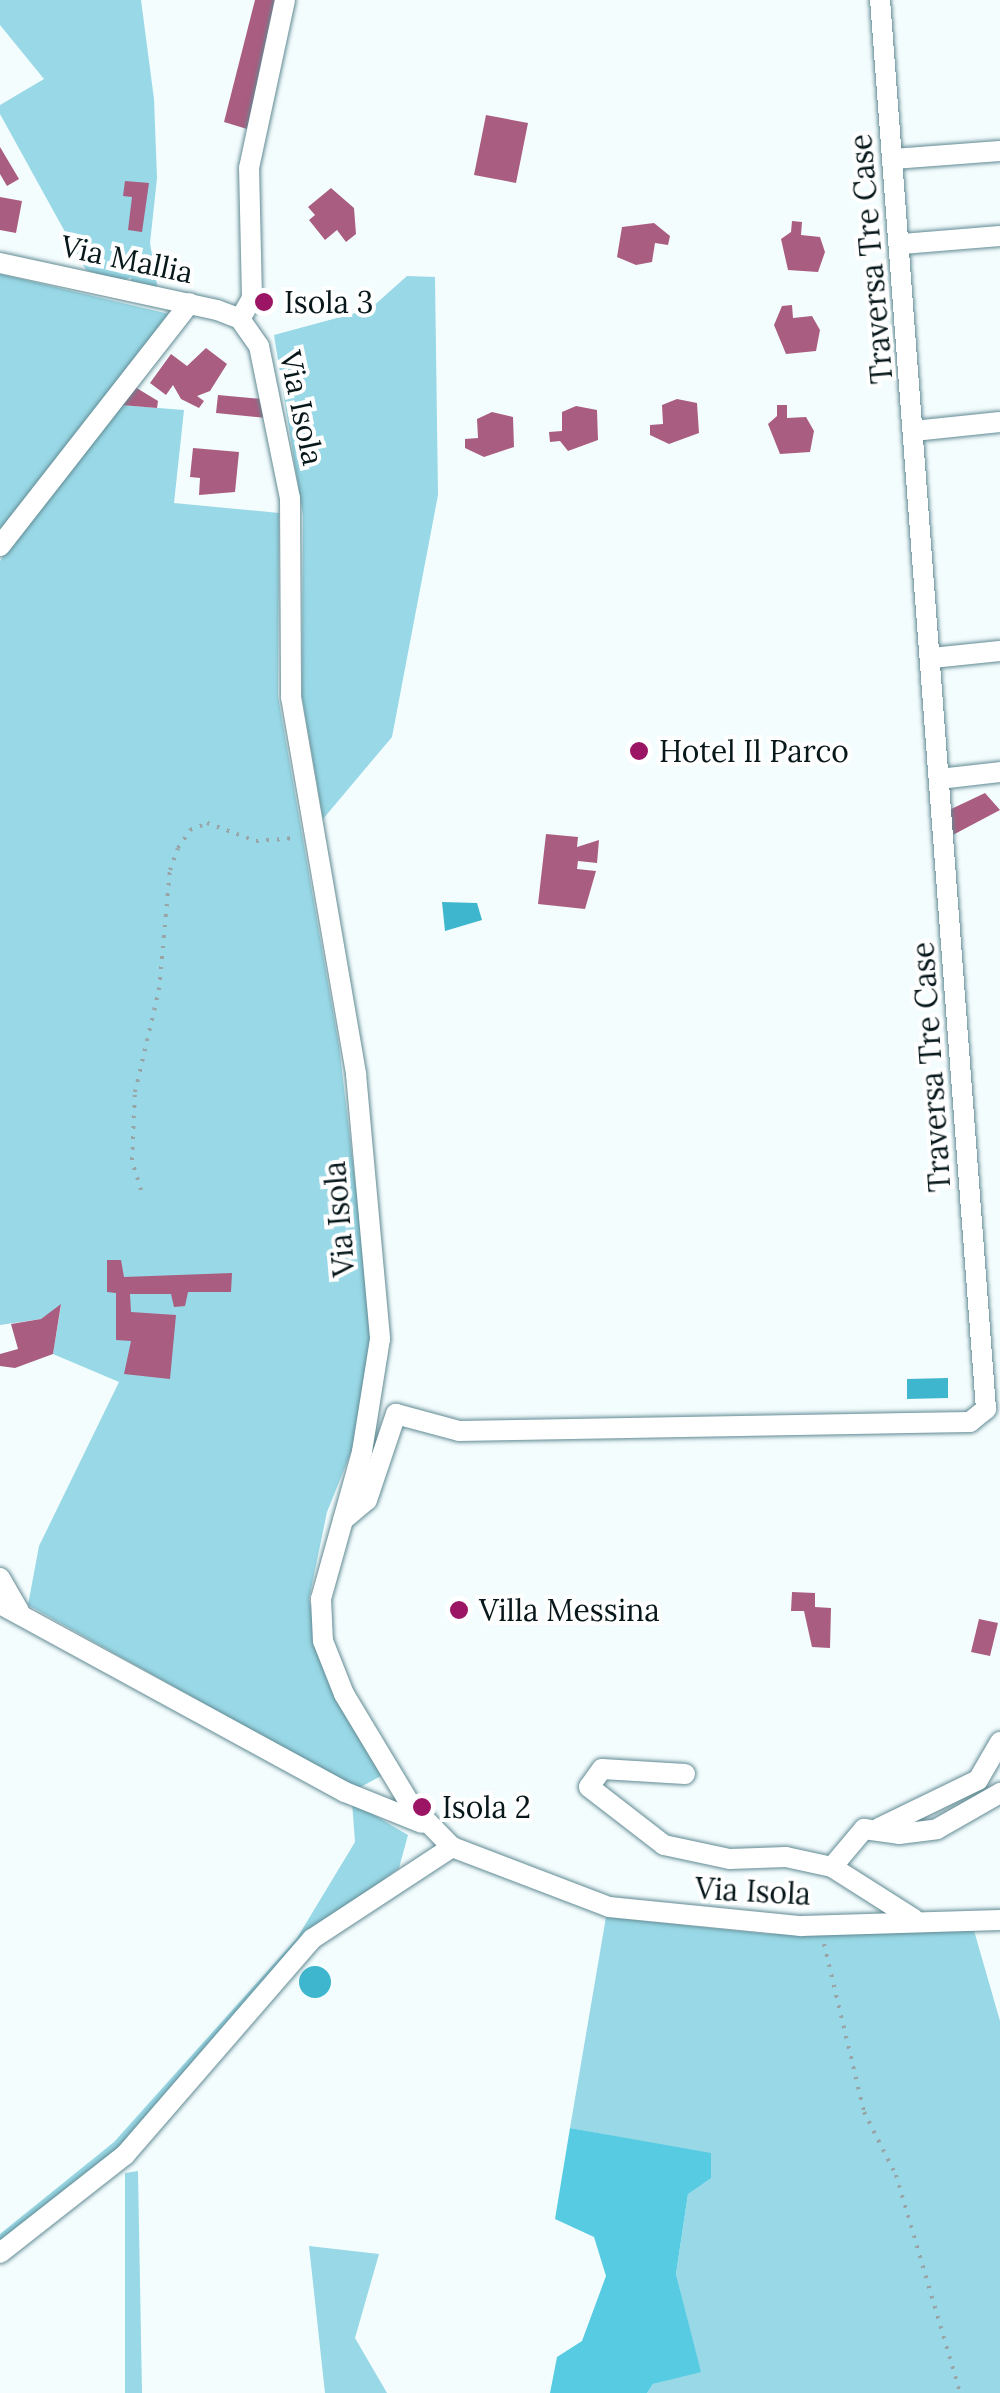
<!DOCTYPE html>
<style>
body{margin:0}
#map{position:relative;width:1000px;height:2393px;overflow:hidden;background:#f4fdfe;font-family:Lora,serif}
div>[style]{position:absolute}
.green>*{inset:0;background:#99d8e6}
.forest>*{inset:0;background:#56cbe2}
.water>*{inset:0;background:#3eb6cd}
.round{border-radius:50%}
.building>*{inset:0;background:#a95d80}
.path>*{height:4px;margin-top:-2px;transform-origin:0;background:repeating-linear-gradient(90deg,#98a4a6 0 2.5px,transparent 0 10.5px)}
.roads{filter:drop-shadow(0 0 2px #618a93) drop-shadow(0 0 2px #618a93)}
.minor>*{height:20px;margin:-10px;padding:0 10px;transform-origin:10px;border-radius:10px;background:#fff}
.dots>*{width:28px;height:28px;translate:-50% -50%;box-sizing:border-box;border:5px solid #fff;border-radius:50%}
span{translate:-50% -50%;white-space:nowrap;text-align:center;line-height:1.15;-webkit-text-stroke:8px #fff;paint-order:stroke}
.street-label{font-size:30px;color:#07171a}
.poi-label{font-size:30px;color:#07171a}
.left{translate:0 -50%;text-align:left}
</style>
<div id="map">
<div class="green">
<div style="clip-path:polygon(0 0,141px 0,154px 99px,157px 178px,150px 243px,158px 290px,131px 284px,131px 277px,122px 282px,86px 270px,0 114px,0 105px,44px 79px,0 25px)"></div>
<div style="clip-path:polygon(0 274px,169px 314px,0 535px)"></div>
<div style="clip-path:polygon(407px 276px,435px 277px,438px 495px,392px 737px,323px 819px,302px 696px,303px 516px,274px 335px,370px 309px)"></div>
<div style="clip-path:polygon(121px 405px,184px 410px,174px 503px,279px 513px,278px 696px,339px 1046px,374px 1339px,354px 1445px,327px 1512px,309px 1599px,324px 1670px,381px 1776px,357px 1789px,28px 1605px,39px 1546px,119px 1382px,53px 1354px,61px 1306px,41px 1319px,0 1325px,0 561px,27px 517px)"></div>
<div style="clip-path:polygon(352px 1802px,408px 1835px,399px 1868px,320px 1927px,115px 2154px,0 2246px,0 2234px,114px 2142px,297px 1938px,355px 1842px)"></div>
<div style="clip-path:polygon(606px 1917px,768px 1934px,973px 1927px,1000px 2021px,1000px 2393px,647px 2393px,653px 2384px,700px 2371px,676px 2274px,688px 2194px,711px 2154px,570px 2128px)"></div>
<div style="clip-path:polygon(138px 2171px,142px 2393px,125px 2393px,125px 2173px)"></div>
<div style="clip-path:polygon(309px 2246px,379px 2254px,355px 2338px,387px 2393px,325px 2393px)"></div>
</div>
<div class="forest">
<div style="clip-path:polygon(570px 2128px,711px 2153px,711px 2178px,688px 2194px,676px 2274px,701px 2372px,653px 2384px,647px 2393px,550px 2393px,557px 2357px,582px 2341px,606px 2276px,594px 2237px,555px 2219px)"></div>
</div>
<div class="water">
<div style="clip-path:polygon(442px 902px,477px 903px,482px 920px,445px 931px)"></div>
<div style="clip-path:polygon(948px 1378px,948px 1398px,907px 1399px,907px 1379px)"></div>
<div class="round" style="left:299px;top:1966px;width:32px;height:32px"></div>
</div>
<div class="building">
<div style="clip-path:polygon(255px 0,277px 0,247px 129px,224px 122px)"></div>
<div style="clip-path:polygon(486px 115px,528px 123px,516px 183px,474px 175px)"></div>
<div style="clip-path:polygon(0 147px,19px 179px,7px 186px,0 174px)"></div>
<div style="clip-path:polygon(125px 181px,149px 183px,142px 232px,128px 230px,132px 197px,123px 196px)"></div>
<div style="clip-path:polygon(331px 188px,354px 208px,356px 234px,346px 242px,337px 230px,325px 240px,309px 220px,315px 215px,308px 207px)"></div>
<div style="clip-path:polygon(0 197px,22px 201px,16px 233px,0 230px)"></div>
<div style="clip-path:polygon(792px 221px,802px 222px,801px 235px,820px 237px,825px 252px,818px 272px,788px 270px,781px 239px,791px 232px)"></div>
<div style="clip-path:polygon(654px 223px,670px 236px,668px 245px,655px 243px,652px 262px,636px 265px,617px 257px,622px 227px)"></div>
<div style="clip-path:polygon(792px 305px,793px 318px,812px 316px,820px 330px,816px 351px,786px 354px,774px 325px,782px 306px)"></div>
<div style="clip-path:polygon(206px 348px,227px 364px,210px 391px,197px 396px,204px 401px,199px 408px,181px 399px,173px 385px,166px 395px,150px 383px,171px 354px,187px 366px)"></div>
<div style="clip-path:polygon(135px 387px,158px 401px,157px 408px,121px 405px)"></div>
<div style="clip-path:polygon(218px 395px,263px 399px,267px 418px,216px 413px)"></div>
<div style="clip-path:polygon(677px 399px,697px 403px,699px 433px,669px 444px,650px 435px,650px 425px,663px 424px,662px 405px)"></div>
<div style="clip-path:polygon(777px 405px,787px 405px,787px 418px,806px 417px,814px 431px,810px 452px,780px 454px,768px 424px,777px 416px)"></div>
<div style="clip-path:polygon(576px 406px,597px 410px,598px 440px,568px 451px,560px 441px,550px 442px,549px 432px,562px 431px,562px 412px)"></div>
<div style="clip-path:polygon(492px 412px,513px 417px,514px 447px,484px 457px,465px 448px,465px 439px,478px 438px,477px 419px)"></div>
<div style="clip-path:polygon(193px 448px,239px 452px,235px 492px,199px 495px,200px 478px,190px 477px)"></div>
<div style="clip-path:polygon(985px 793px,1000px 810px,949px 837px,947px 811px)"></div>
<div style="clip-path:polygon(546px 834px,578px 837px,577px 847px,599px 840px,597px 863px,578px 861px,577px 869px,596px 871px,585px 909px,538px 904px)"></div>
<div style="clip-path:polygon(107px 1260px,121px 1260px,124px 1277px,232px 1273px,231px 1292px,188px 1292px,185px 1306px,174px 1307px,171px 1294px,130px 1294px,131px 1312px,176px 1315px,170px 1379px,124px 1374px,131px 1341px,116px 1340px,116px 1293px,107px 1292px)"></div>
<div style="clip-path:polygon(61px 1304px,53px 1354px,15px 1368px,0 1366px,0 1354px,18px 1349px,11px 1324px,41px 1319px)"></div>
<div style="clip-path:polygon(792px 1592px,815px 1593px,815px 1607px,831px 1608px,830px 1648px,812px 1647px,804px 1611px,791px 1611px)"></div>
<div style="clip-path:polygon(979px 1619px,998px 1623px,990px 1656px,971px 1652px)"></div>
</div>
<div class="path">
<div style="left:141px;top:1190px;width:31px;rotate:-107deg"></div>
<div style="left:132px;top:1160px;width:68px;rotate:-87.5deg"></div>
<div style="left:135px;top:1092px;width:105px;rotate:-76.8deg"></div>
<div style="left:159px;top:990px;width:121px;rotate:-84.8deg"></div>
<div style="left:170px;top:870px;width:23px;rotate:-70deg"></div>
<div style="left:178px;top:848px;width:22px;rotate:-56deg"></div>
<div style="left:190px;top:830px;width:18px;rotate:-22deg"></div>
<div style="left:207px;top:823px;width:52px;rotate:20.2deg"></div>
<div style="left:256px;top:841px;width:40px;rotate:-4.3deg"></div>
<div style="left:824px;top:1944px;width:173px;rotate:76.6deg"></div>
<div style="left:864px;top:2112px;width:71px;rotate:63.1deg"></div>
<div style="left:896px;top:2175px;width:227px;rotate:73.6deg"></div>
</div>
<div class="roads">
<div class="minor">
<div style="left:893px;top:159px;width:107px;rotate:-4.3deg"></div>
<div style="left:902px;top:244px;width:98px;rotate:-4.7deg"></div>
<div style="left:0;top:263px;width:222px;rotate:12.2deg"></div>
<div style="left:217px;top:310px;width:25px;rotate:21deg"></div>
<div style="left:240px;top:319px;width:33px;rotate:55deg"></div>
<div style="left:259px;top:346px;width:155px;rotate:78.5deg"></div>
<div style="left:290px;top:498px;width:199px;rotate:89.7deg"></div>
<div style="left:291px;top:697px;width:383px;rotate:80.2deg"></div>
<div style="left:356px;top:1074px;width:266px;rotate:84.8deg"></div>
<div style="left:380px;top:1339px;width:114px;rotate:99.1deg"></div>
<div style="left:362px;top:1452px;width:153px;rotate:105.6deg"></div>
<div style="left:321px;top:1599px;width:42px;rotate:87.3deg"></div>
<div style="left:323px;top:1641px;width:57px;rotate:68.4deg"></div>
<div style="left:344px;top:1694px;width:128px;rotate:59deg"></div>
<div style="left:410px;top:1804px;width:60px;rotate:45.7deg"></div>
<div style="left:452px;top:1847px;width:168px;rotate:20.9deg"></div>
<div style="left:609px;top:1907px;width:193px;rotate:5.7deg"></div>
<div style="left:801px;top:1926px;width:199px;rotate:-1.7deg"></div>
<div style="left:240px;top:319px;width:24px;rotate:-60deg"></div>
<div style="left:252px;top:298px;width:130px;rotate:-91.3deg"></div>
<div style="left:249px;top:168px;width:172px;rotate:-77.9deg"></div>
<div style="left:914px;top:431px;width:86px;rotate:-6deg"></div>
<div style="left:0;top:546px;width:308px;rotate:-52deg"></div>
<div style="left:932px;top:658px;width:68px;rotate:-5.9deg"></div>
<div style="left:939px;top:779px;width:61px;rotate:-6.5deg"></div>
<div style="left:343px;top:1520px;width:31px;rotate:-40deg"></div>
<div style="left:367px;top:1500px;width:91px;rotate:-71.4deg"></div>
<div style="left:396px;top:1414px;width:65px;rotate:15.1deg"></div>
<div style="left:459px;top:1431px;width:511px;rotate:-1.01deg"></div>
<div style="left:970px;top:1422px;width:21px;rotate:-39deg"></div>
<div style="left:986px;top:1409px;width:1413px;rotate:-94.3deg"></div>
<div style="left:0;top:1578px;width:38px;rotate:60deg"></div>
<div style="left:0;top:1604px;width:393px;rotate:28.6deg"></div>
<div style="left:345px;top:1792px;width:83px;rotate:21.9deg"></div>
<div style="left:685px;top:1774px;width:83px;rotate:-176.6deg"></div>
<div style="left:602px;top:1769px;width:22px;rotate:126deg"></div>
<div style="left:589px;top:1787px;width:95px;rotate:37.7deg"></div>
<div style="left:664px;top:1845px;width:67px;rotate:12deg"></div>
<div style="left:730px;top:1859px;width:56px;rotate:-2deg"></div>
<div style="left:786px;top:1857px;width:47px;rotate:12.3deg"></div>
<div style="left:832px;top:1867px;width:97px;rotate:32.4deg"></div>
<div style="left:879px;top:1828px;width:110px;rotate:-25.9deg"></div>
<div style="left:978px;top:1780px;width:44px;rotate:-59.9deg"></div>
<div style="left:832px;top:1867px;width:50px;rotate:-49.9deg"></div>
<div style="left:864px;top:1829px;width:35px;rotate:8deg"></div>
<div style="left:899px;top:1834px;width:38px;rotate:-7deg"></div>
<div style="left:937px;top:1829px;width:73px;rotate:-29.7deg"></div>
<div style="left:0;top:2253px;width:159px;rotate:-38.1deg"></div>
<div style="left:125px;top:2155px;width:286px;rotate:-49.1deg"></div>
<div style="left:312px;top:1939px;width:168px;rotate:-33.3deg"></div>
</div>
</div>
<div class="dots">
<div style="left:264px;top:302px;background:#9c1464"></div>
<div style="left:639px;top:751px;background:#9c1464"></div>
<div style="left:459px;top:1610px;background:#9c1464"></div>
<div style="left:422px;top:1807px;background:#9c1464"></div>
</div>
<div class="street-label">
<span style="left:127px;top:259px;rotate:12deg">Via Mallia</span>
<span style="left:871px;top:259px;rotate:-95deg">Traversa Tre Case</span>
<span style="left:302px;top:408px;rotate:78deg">Via Isola</span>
<span style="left:931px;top:1067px;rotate:-94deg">Traversa Tre Case</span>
<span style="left:339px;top:1219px;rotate:-95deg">Via Isola</span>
<span style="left:753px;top:1891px;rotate:3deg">Via Isola</span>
</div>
<div class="poi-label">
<span class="left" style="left:284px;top:302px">Isola 3</span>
<span class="left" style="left:659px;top:751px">Hotel Il Parco</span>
<span class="left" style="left:479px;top:1610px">Villa Messina</span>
<span class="left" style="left:442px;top:1807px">Isola 2</span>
</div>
</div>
